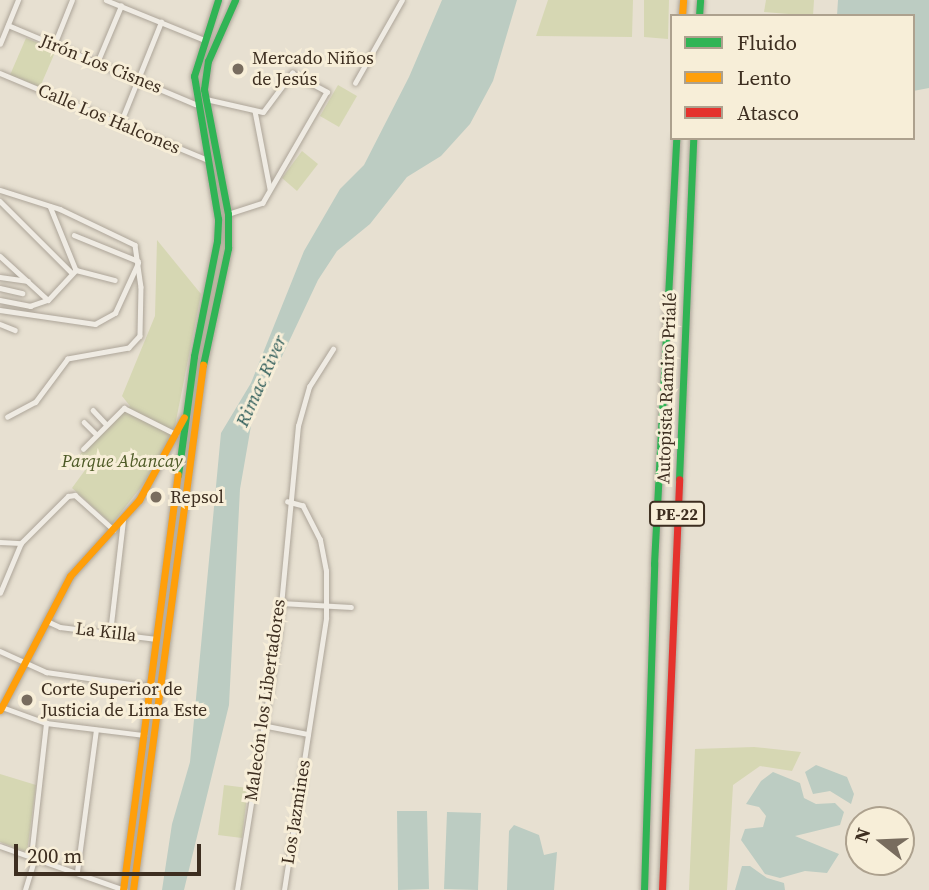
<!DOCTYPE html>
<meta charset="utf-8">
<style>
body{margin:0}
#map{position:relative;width:929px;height:890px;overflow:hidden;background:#e7e0d1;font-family:"Source Serif 4",serif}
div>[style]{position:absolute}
.green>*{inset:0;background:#d6d7b3}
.water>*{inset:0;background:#bcccc2}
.roads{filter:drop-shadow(0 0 2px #ada599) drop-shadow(0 0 2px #ada599)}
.street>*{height:4.5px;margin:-2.25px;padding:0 2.25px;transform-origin:2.25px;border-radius:2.25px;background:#efebe3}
.fast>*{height:7px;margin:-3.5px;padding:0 3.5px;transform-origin:3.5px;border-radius:3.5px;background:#30b455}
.slow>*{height:7px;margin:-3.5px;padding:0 3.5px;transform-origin:3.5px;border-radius:3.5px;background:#ff9f0a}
.jam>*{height:7px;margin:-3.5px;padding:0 3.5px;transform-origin:3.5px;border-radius:3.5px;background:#e5322d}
.dots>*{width:19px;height:19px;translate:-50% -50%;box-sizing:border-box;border:4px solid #f7eed8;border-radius:50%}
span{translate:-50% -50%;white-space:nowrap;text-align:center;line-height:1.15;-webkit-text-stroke:6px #f7eed8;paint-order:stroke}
.shield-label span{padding:2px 5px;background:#f7eed8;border:2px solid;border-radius:5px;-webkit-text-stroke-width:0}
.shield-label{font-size:16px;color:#3d2e20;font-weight:700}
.poi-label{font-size:18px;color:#3d2e20}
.left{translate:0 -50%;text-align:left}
.street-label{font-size:18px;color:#3d2e20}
.park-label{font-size:18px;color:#4d5a26;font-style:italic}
.water-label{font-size:19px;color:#2f5d5a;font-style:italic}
.legend{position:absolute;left:670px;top:14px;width:245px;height:126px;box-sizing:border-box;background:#f7eed8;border:2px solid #ada18e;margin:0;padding:9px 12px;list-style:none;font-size:21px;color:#3d2e20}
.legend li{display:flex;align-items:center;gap:14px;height:35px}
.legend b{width:35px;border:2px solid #ada18e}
.north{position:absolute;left:845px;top:806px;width:70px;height:70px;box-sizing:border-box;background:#f7eed8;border:2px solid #ada18e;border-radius:50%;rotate:288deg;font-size:19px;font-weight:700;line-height:28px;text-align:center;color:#3d2e20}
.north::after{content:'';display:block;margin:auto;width:24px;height:32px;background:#786c5e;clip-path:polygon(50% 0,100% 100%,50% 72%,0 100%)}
.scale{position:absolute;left:14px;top:844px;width:187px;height:32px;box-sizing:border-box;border:4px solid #3d2e20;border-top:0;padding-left:9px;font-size:21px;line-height:24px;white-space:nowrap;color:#3d2e20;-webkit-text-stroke:5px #f7eed8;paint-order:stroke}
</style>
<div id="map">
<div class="green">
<div style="clip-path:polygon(548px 0,633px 0,632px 37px,536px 36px)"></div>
<div style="clip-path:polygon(644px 0,669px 0,668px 39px,644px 37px)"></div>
<div style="clip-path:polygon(766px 0,814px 0,813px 16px,764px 12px)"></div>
<div style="clip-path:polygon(26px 38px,56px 50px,40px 87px,10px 75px)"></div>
<div style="clip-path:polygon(338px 85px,357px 96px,339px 127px,320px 116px)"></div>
<div style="clip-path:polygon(302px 151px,318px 164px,297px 191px,282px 178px)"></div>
<div style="clip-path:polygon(211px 170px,218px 171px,226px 214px,224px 257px,199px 371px,194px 376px,218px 256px)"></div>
<div style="clip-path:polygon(157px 240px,201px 294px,174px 431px,148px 478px,112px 524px,72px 488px,91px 462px,80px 454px,130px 406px,122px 396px,155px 316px)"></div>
<div style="clip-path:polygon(754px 747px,801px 752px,792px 771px,760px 766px,733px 785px,727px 890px,689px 890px,695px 749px)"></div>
<div style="clip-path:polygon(0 774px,36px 785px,27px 852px,0 842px)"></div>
<div style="clip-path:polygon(224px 785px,248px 788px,242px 838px,218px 835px)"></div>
</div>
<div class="water">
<div style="clip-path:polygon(442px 0,517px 0,493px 81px,470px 124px,441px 156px,407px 177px,370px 224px,337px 251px,318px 280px,252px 420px,240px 489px,229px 705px,184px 890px,162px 890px,172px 824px,190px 762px,221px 433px,251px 383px,304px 251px,340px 189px,364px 165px,409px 77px)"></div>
<div style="clip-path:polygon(838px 0,929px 0,929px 88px,913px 91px,913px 16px,837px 16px)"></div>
<div style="clip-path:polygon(816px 765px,847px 777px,854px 794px,851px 804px,830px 791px,813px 794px,805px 772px)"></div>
<div style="clip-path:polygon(773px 772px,800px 783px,804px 798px,816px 804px,835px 803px,844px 812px,840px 825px,795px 836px,839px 854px,827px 873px,805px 871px,780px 878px,765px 874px,741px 840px,745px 829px,763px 827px,766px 816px,759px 807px,746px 804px,761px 781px)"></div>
<div style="clip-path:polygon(397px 811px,427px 811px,429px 889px,398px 890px)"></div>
<div style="clip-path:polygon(447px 812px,481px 813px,478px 890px,444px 889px)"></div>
<div style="clip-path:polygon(514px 825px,539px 835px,544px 855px,557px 852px,554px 890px,507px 890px,509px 831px)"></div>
<div style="clip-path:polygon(742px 866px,750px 866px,767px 878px,784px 883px,785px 890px,735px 890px)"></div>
</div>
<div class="roads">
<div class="street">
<div style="left:106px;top:0;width:104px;rotate:22.1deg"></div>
<div style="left:8px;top:25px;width:203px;rotate:22.9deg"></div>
<div style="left:0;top:44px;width:48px;rotate:-67.8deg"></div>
<div style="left:54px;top:45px;width:48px;rotate:-68.2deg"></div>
<div style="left:97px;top:63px;width:62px;rotate:-67.2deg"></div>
<div style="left:0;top:73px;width:225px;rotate:22.7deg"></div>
<div style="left:355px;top:83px;width:95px;rotate:-60.5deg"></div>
<div style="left:206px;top:99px;width:58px;rotate:12.8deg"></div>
<div style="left:263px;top:112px;width:49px;rotate:-53.4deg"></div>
<div style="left:292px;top:73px;width:40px;rotate:28deg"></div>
<div style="left:327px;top:92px;width:128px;rotate:120deg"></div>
<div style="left:263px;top:203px;width:36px;rotate:162deg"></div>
<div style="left:255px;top:111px;width:79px;rotate:79.1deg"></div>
<div style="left:120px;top:124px;width:110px;rotate:-68.1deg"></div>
<div style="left:0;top:190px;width:63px;rotate:17.6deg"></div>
<div style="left:60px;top:209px;width:83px;rotate:25.6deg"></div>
<div style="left:135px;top:245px;width:42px;rotate:81.9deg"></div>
<div style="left:141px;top:287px;width:49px;rotate:91.2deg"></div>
<div style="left:140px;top:336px;width:16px;rotate:133deg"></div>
<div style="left:129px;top:348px;width:62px;rotate:169.8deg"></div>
<div style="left:68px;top:359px;width:54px;rotate:126.7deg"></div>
<div style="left:36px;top:402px;width:32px;rotate:152deg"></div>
<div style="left:0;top:201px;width:100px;rotate:45deg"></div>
<div style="left:50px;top:206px;width:69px;rotate:67.9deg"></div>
<div style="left:74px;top:235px;width:69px;rotate:22.1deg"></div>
<div style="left:0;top:256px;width:65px;rotate:42.5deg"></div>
<div style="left:48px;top:300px;width:41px;rotate:-47deg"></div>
<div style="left:76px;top:270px;width:40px;rotate:14.4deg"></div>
<div style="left:0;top:277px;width:28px;rotate:8deg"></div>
<div style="left:0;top:288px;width:23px;rotate:13deg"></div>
<div style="left:0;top:300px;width:31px;rotate:11deg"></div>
<div style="left:30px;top:306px;width:18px;rotate:-19deg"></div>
<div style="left:0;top:310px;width:96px;rotate:8.4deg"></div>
<div style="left:95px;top:324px;width:23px;rotate:-29deg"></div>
<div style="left:115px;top:313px;width:55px;rotate:-65.3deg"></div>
<div style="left:0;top:324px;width:16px;rotate:22deg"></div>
<div style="left:93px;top:410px;width:18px;rotate:47deg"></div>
<div style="left:84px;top:422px;width:16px;rotate:45deg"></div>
<div style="left:83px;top:449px;width:58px;rotate:-45deg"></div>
<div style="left:124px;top:408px;width:58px;rotate:26.6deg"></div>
<div style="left:0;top:542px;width:21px;rotate:3deg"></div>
<div style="left:0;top:593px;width:54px;rotate:-67.2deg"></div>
<div style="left:21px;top:543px;width:66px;rotate:-45deg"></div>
<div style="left:68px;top:496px;width:7px;rotate:-8deg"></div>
<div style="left:75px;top:495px;width:52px;rotate:41.9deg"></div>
<div style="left:281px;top:603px;width:70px;rotate:3.3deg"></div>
<div style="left:47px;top:621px;width:14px;rotate:25deg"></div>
<div style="left:60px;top:627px;width:97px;rotate:7.1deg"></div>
<div style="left:110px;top:633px;width:114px;rotate:-83.4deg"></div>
<div style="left:0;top:651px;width:51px;rotate:24.5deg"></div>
<div style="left:46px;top:672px;width:106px;rotate:8.1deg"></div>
<div style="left:2px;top:707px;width:47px;rotate:20deg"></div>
<div style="left:46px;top:723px;width:99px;rotate:7deg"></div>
<div style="left:262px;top:725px;width:47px;rotate:11.1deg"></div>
<div style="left:0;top:846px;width:132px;rotate:19.5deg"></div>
<div style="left:31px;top:857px;width:135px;rotate:-83.6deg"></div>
<div style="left:77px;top:872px;width:143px;rotate:-82.4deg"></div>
<div style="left:25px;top:890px;width:34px;rotate:-73deg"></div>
<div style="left:237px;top:890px;width:256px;rotate:-80.8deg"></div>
<div style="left:278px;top:637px;width:212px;rotate:-84.6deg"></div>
<div style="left:298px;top:426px;width:41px;rotate:-74.2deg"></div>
<div style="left:309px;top:387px;width:45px;rotate:-57.7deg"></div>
<div style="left:284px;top:890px;width:275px;rotate:-81.2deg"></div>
<div style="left:326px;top:618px;width:47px;rotate:-90deg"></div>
<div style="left:326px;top:571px;width:32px;rotate:-101deg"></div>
<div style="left:320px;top:540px;width:38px;rotate:-117deg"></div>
<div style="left:303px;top:506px;width:16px;rotate:-165deg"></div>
</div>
<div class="fast">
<div style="left:699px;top:16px;width:16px;rotate:-86deg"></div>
<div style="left:203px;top:365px;width:120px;rotate:-77.9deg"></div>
<div style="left:228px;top:248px;width:34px;rotate:-90deg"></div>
<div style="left:228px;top:214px;width:127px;rotate:-100.9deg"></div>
<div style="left:204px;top:89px;width:28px;rotate:-82deg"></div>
<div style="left:208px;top:61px;width:67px;rotate:-66.1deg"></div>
<div style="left:178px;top:475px;width:120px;rotate:-82.3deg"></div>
<div style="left:194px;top:356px;width:117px;rotate:-78.7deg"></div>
<div style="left:217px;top:241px;width:22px;rotate:-87deg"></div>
<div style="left:218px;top:219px;width:145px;rotate:-99.5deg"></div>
<div style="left:194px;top:76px;width:80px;rotate:-72.5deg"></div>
<div style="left:679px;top:479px;width:341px;rotate:-87.6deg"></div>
<div style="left:644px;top:890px;width:326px;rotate:-88.2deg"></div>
<div style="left:654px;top:564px;width:427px;rotate:-87deg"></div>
</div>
<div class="slow">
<div style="left:682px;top:16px;width:16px;rotate:-86deg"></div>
<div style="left:0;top:710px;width:151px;rotate:-62.4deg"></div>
<div style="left:70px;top:576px;width:103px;rotate:-47.8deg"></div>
<div style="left:139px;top:500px;width:94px;rotate:-61.5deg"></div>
<div style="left:123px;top:890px;width:419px;rotate:-82.5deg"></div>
<div style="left:133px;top:890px;width:530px;rotate:-82.41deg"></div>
</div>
<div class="jam">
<div style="left:662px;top:890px;width:411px;rotate:-87.6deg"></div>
</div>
</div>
<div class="dots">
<div style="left:238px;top:69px;background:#786c5e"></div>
<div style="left:156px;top:497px;background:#786c5e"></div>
<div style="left:27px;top:700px;background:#786c5e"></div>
</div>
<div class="shield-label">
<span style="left:677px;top:514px">PE-22</span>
</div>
<div class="poi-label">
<span class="left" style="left:252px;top:69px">Mercado Niños<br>de Jesús</span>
<span class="left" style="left:170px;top:497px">Repsol</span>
<span class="left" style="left:41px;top:700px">Corte Superior de<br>Justicia de Lima Este</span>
</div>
<div class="street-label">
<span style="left:101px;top:64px;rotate:22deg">Jirón Los Cisnes</span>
<span style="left:109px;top:119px;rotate:23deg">Calle Los Halcones</span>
<span style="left:667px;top:388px;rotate:-88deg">Autopista Ramiro Prialé</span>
<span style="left:106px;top:632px;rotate:7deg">La Killa</span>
<span style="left:265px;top:700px;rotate:-82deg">Malecón los Libertadores</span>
<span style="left:296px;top:812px;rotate:-81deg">Los Jazmines</span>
</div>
<div class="park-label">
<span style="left:122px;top:461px">Parque Abancay</span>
</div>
<div class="water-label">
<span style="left:261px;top:381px;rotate:-66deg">Rimac River</span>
</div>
<ul class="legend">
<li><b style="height:9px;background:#30b455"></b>Fluido</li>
<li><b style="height:9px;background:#ff9f0a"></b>Lento</li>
<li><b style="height:9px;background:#e5322d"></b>Atasco</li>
</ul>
<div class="north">N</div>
<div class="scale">200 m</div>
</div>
